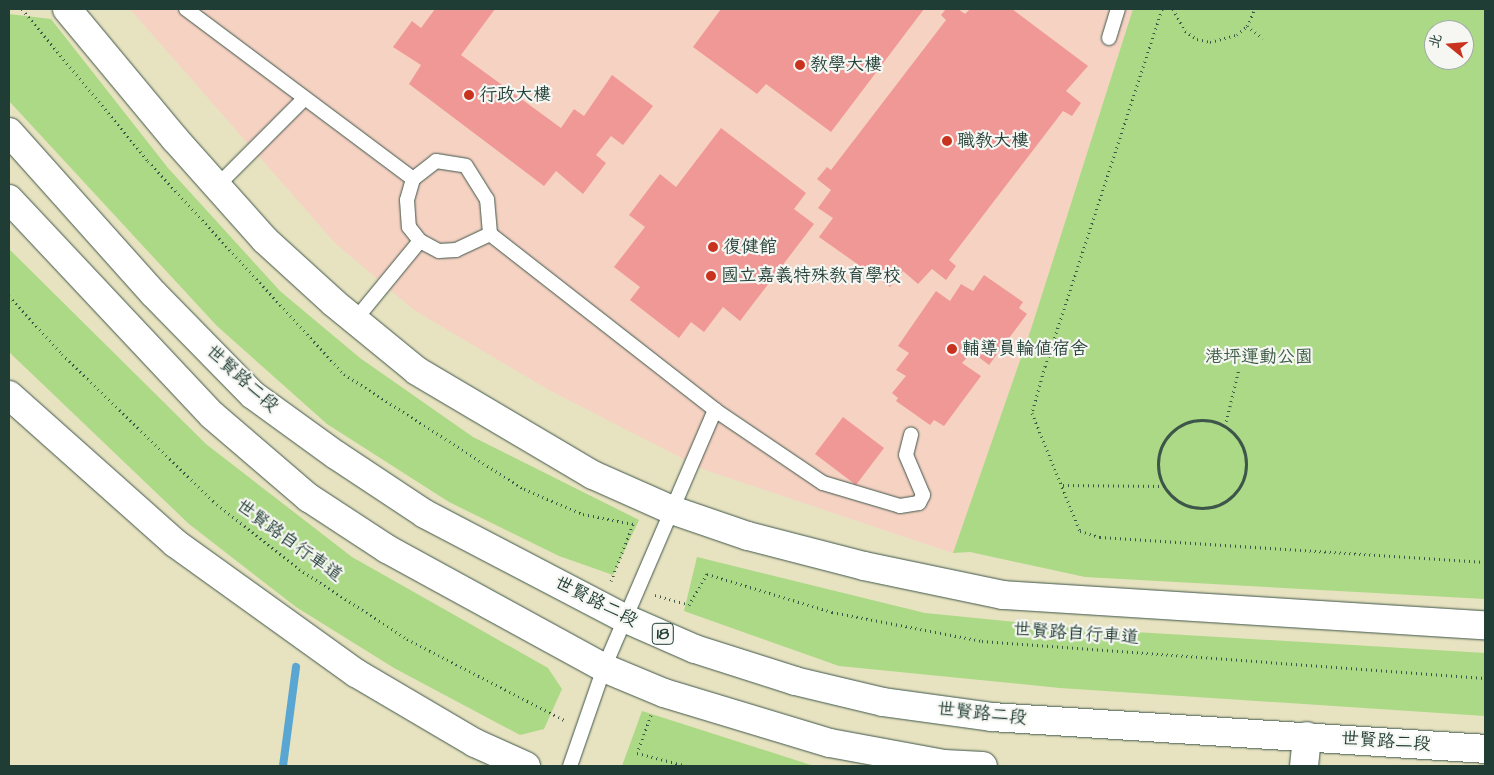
<!DOCTYPE html>
<meta charset="utf-8">
<style>
body{margin:0}
#map{position:relative;width:1494px;height:775px;overflow:hidden;background:#e7e2c0;font-family:"Architects Daughter","LXGW WenKai TC",sans-serif}
div>[style]{position:absolute}
.built>*{inset:0;background:#f6d2c3}
.green>*{inset:0;background:#abd986}
.stream>*{height:8px;margin:-4px;padding:0 4px;transform-origin:4px;border-radius:4px;background:#5aa6d2}
.building>*{inset:0;background:#f09896}
.path>*{height:3px;margin-top:-1.5px;transform-origin:0;background:repeating-linear-gradient(90deg,#3d5649 0 1px,transparent 0 5px)}
.path>.ring{margin:-1.5px;padding:0;box-sizing:content-box;background:none;border:3px solid #3d5649;border-radius:50%}
.roads{filter:drop-shadow(0 0 1px #3d5649) drop-shadow(0 0 1px #3d5649)}
.lane>*{height:14px;margin:-7px;padding:0 7px;transform-origin:7px;border-radius:7px;background:#fff}
.street>*{height:28px;margin:-14px;padding:0 14px;transform-origin:14px;border-radius:14px;background:#fff}
.primary>*{height:28px;margin:-14px;padding:0 14px;transform-origin:14px;border-radius:14px;background:#fff}
.dots>*{width:14px;height:14px;translate:-50% -50%;box-sizing:border-box;border:2px solid #f6f6f2;border-radius:50%}
span{translate:-50% -50%;white-space:nowrap;text-align:center;line-height:1.15;-webkit-text-stroke:4.5px #f6f6f2;paint-order:stroke}
.shield-label span{padding:1px 4px;background:#f6f6f2;border:1px solid;border-radius:4px;-webkit-text-stroke-width:0}
.shield-label{font-size:16px;color:#1f3d34;font-weight:700}
.poi-label{font-size:18px;color:#1f3d34}
.left{translate:0 -50%;text-align:left}
.park-label{font-size:18px;color:#3b5c44}
.street-label{font-size:18px;color:#1f3d34}
.frame{position:absolute;inset:0;border:10px solid #1f3d34;pointer-events:none}
.north{position:absolute;left:1424px;top:20px;width:50px;height:50px;box-sizing:border-box;background:#f6f6f2;border:1px solid #a0aca6;border-radius:50%;rotate:287deg;font-size:14px;font-weight:700;line-height:20px;text-align:center;color:#1f3d34}
.north::after{content:'';display:block;margin:auto;width:18px;height:22px;background:#c8321e;clip-path:polygon(50% 0,100% 100%,50% 72%,0 100%)}
</style>
<div id="map">
<div class="built">
<div style="clip-path:polygon(130px 9px,1133px 9px,1031px 329px,953px 553px,705px 470px,549px 390px,414px 310px,335px 243px)"></div>
</div>
<div class="green">
<div style="clip-path:polygon(evenodd,1133px 9px,1485px 9px,1485px 599px,1085px 577px,970px 552px,953px 553px,1031px 329px,1133px 9px,1434px 30px,1464px 30px,1464px 60px,1434px 60px,1434px 30px)"></div>
<div style="clip-path:polygon(9px 14px,51px 19px,168px 168px,280px 291px,360px 358px,473px 437px,639px 520px,613px 575px,559px 556px,449px 502px,327px 424px,217px 326px,9px 101px)"></div>
<div style="clip-path:polygon(9px 249px,206px 444px,352px 557px,548px 668px,562px 689px,544px 729px,520px 735px,394px 668px,296px 607px,189px 524px,9px 352px)"></div>
<div style="clip-path:polygon(697px 557px,925px 613px,1085px 629px,1485px 653px,1485px 716px,1060px 688px,839px 666px,684px 611px)"></div>
<div style="clip-path:polygon(642px 711px,814px 766px,622px 766px)"></div>
</div>
<div class="stream">
<div style="left:283px;top:766px;width:100px;rotate:-82.5deg"></div>
</div>
<div class="building">
<div style="clip-path:polygon(435px 9px,495px 9px,461px 55px,561px 128px,574px 109px,584px 116px,612px 75px,653px 106px,623px 145px,611px 136px,596px 155px,606px 163px,583px 194px,556px 171px,544px 186px,409px 84px,421px 65px,393px 47px,412px 21px,421px 28px)"></div>
<div style="clip-path:polygon(721px 9px,924px 9px,831px 132px,766px 84px,757px 94px,693px 47px)"></div>
<div style="clip-path:polygon(946px 9px,958px 9px,965px 14px,970px 9px,1012px 9px,1088px 66px,1066px 91px,1081px 103px,1072px 116px,1063px 111px,949px 260px,956px 266px,946px 280px,932px 269px,918px 284px,903px 271px,890px 287px,819px 237px,833px 218px,818px 208px,831px 190px,817px 179px,827px 167px,831px 170px,946px 20px,941px 15px)"></div>
<div style="clip-path:polygon(721px 128px,806px 193px,794px 209px,814px 224px,740px 321px,723px 307px,704px 332px,691px 322px,679px 338px,630px 300px,640px 287px,614px 267px,645px 227px,629px 215px,660px 174px,676px 187px)"></div>
<div style="clip-path:polygon(984px 275px,1023px 302px,1019px 308px,1027px 314px,989px 365px,972px 352px,962px 363px,981px 376px,944px 426px,934px 420px,930px 425px,896px 401px,898px 398px,892px 393px,906px 376px,896px 370px,909px 353px,898px 346px,936px 291px,950px 301px,961px 284px,973px 291px)"></div>
<div style="clip-path:polygon(843px 417px,884px 448px,856px 485px,815px 454px)"></div>
</div>
<div class="path">
<div style="left:22px;top:9px;width:197px;rotate:50.3deg"></div>
<div style="left:148px;top:161px;width:289px;rotate:47.4deg"></div>
<div style="left:344px;top:374px;width:214px;rotate:32.6deg"></div>
<div style="left:524px;top:489px;width:64px;rotate:23deg"></div>
<div style="left:583px;top:514px;width:51px;rotate:11.3deg"></div>
<div style="left:633px;top:524px;width:61px;rotate:111.1deg"></div>
<div style="left:1162px;top:9px;width:376px;rotate:108.1deg"></div>
<div style="left:1045px;top:366px;width:49px;rotate:105.5deg"></div>
<div style="left:1032px;top:413px;width:127px;rotate:67.9deg"></div>
<div style="left:1080px;top:531px;width:21px;rotate:17deg"></div>
<div style="left:1100px;top:537px;width:386px;rotate:3.7deg"></div>
<div style="left:1173px;top:9px;width:25px;rotate:61deg"></div>
<div style="left:1185px;top:31px;width:14px;rotate:34deg"></div>
<div style="left:1197px;top:39px;width:13px;rotate:13deg"></div>
<div style="left:1210px;top:42px;width:28px;rotate:-15deg"></div>
<div style="left:1237px;top:35px;width:13px;rotate:-42deg"></div>
<div style="left:1247px;top:26px;width:19px;rotate:-65deg"></div>
<div style="left:1247px;top:26px;width:20px;rotate:37deg"></div>
<div style="left:9px;top:296px;width:79px;rotate:47.6deg"></div>
<div style="left:62px;top:354px;width:211px;rotate:44.2deg"></div>
<div style="left:213px;top:501px;width:110px;rotate:38.3deg"></div>
<div style="left:299px;top:569px;width:129px;rotate:32.9deg"></div>
<div style="left:407px;top:639px;width:177px;rotate:27.3deg"></div>
<div class="ring" style="left:1158px;top:420px;width:85px;height:85px"></div>
<div style="left:1225px;top:426px;width:59px;rotate:-76.2deg"></div>
<div style="left:1063px;top:485px;width:101px;rotate:0.6deg"></div>
<div style="left:655px;top:595px;width:35px;rotate:16deg"></div>
<div style="left:689px;top:605px;width:36px;rotate:-60deg"></div>
<div style="left:707px;top:574px;width:131px;rotate:16.9deg"></div>
<div style="left:832px;top:612px;width:153px;rotate:10.9deg"></div>
<div style="left:982px;top:641px;width:504px;rotate:4.21deg"></div>
<div style="left:651px;top:715px;width:40px;rotate:110.2deg"></div>
<div style="left:637px;top:753px;width:52px;rotate:14.6deg"></div>
</div>
<div class="roads">
<div class="lane">
<div style="left:186px;top:9px;width:284px;rotate:36.8deg"></div>
<div style="left:413px;top:179px;width:29px;rotate:-38deg"></div>
<div style="left:436px;top:161px;width:30px;rotate:9deg"></div>
<div style="left:466px;top:166px;width:39px;rotate:58deg"></div>
<div style="left:487px;top:199px;width:35px;rotate:85deg"></div>
<div style="left:490px;top:234px;width:286px;rotate:38deg"></div>
<div style="left:715px;top:410px;width:281px;rotate:113.3deg"></div>
<div style="left:604px;top:668px;width:104px;rotate:109.1deg"></div>
<div style="left:1109px;top:38px;width:30px;rotate:-73deg"></div>
<div style="left:413px;top:179px;width:22px;rotate:106deg"></div>
<div style="left:407px;top:200px;width:27px;rotate:86deg"></div>
<div style="left:409px;top:227px;width:18px;rotate:52deg"></div>
<div style="left:420px;top:241px;width:21px;rotate:28deg"></div>
<div style="left:439px;top:251px;width:17px;rotate:-3deg"></div>
<div style="left:456px;top:250px;width:38px;rotate:-25deg"></div>
<div style="left:217px;top:186px;width:124px;rotate:-45deg"></div>
<div style="left:355px;top:320px;width:102px;rotate:-50.6deg"></div>
<div style="left:715px;top:410px;width:130px;rotate:34.1deg"></div>
<div style="left:823px;top:483px;width:80px;rotate:16.6deg"></div>
<div style="left:900px;top:506px;width:19px;rotate:-9deg"></div>
<div style="left:919px;top:503px;width:9px;rotate:-63deg"></div>
<div style="left:923px;top:495px;width:43px;rotate:-113deg"></div>
<div style="left:906px;top:455px;width:21px;rotate:-76deg"></div>
</div>
<div class="street">
<div style="left:67px;top:9px;width:169px;rotate:50.3deg"></div>
<div style="left:175px;top:139px;width:135px;rotate:48.3deg"></div>
<div style="left:265px;top:240px;width:93px;rotate:42.4deg"></div>
<div style="left:334px;top:303px;width:107px;rotate:39.3deg"></div>
<div style="left:417px;top:371px;width:204px;rotate:30.6deg"></div>
<div style="left:593px;top:475px;width:86px;rotate:23.9deg"></div>
<div style="left:672px;top:510px;width:80px;rotate:18.9deg"></div>
<div style="left:748px;top:536px;width:120px;rotate:14.5deg"></div>
<div style="left:864px;top:566px;width:142px;rotate:11.8deg"></div>
<div style="left:1003px;top:595px;width:483px;rotate:3.6deg"></div>
<div style="left:9px;top:395px;width:222px;rotate:41.7deg"></div>
<div style="left:175px;top:543px;width:223px;rotate:35.7deg"></div>
<div style="left:356px;top:673px;width:138px;rotate:30.5deg"></div>
<div style="left:475px;top:743px;width:56px;rotate:24.3deg"></div>
<div style="left:1304px;top:766px;width:30px;rotate:-84deg"></div>
</div>
<div class="primary">
<div style="left:9px;top:132px;width:217px;rotate:48.2deg"></div>
<div style="left:154px;top:294px;width:141px;rotate:45.6deg"></div>
<div style="left:253px;top:395px;width:102px;rotate:35.9deg"></div>
<div style="left:336px;top:455px;width:107px;rotate:33.5deg"></div>
<div style="left:425px;top:514px;width:225px;rotate:27.6deg"></div>
<div style="left:624px;top:618px;width:77px;rotate:23.6deg"></div>
<div style="left:695px;top:649px;width:105px;rotate:17.7deg"></div>
<div style="left:795px;top:681px;width:90px;rotate:13.4deg"></div>
<div style="left:883px;top:702px;width:110px;rotate:7.8deg"></div>
<div style="left:992px;top:717px;width:494px;rotate:3.7deg"></div>
<div style="left:9px;top:199px;width:296px;rotate:46.8deg"></div>
<div style="left:212px;top:415px;width:128px;rotate:40.6deg"></div>
<div style="left:309px;top:498px;width:93px;rotate:33.2deg"></div>
<div style="left:387px;top:549px;width:247px;rotate:28.7deg"></div>
<div style="left:604px;top:668px;width:65px;rotate:22.6deg"></div>
<div style="left:664px;top:693px;width:173px;rotate:16.8deg"></div>
<div style="left:830px;top:743px;width:116px;rotate:10.4deg"></div>
<div style="left:944px;top:764px;width:39px;rotate:3deg"></div>
</div>
</div>
<div class="dots">
<div style="left:800px;top:65px;background:#c8321e"></div>
<div style="left:469px;top:95px;background:#c8321e"></div>
<div style="left:947px;top:141px;background:#c8321e"></div>
<div style="left:713px;top:247px;background:#c8321e"></div>
<div style="left:711px;top:276px;background:#c8321e"></div>
<div style="left:952px;top:349px;background:#c8321e"></div>
</div>
<div class="shield-label">
<span style="left:663px;top:634px">18</span>
</div>
<div class="poi-label">
<span class="left" style="left:810px;top:65px">教學大樓</span>
<span class="left" style="left:479px;top:95px">行政大樓</span>
<span class="left" style="left:957px;top:141px">職教大樓</span>
<span class="left" style="left:723px;top:247px">復健館</span>
<span class="left" style="left:721px;top:276px">國立嘉義特殊教育學校</span>
<span class="left" style="left:962px;top:349px">輔導員輪值宿舍</span>
</div>
<div class="park-label">
<span style="left:1259px;top:357px">港坪運動公園</span>
</div>
<div class="street-label">
<span style="left:242px;top:379px;rotate:42deg">世賢路二段</span>
<span style="left:289px;top:541px;rotate:36deg">世賢路自行車道</span>
<span style="left:596px;top:602px;rotate:27deg">世賢路二段</span>
<span style="left:1076px;top:634px;rotate:4deg">世賢路自行車道</span>
<span style="left:982px;top:714px;rotate:6deg">世賢路二段</span>
<span style="left:1386px;top:742px;rotate:4deg">世賢路二段</span>
</div>
<div class="frame"></div>
<div class="north">北</div>
</div>
